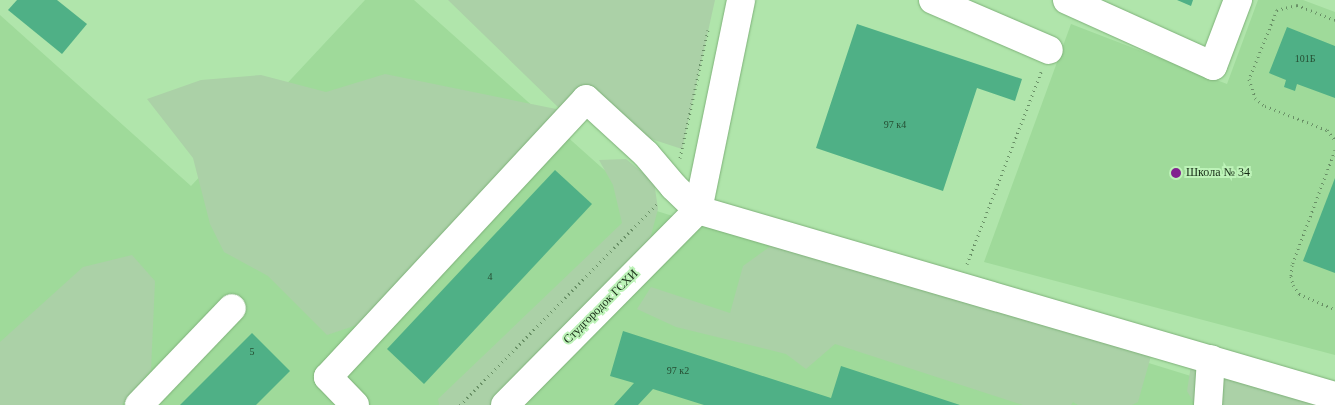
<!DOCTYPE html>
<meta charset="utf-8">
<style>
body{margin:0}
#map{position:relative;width:1335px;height:405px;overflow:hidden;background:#b0e5ab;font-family:Georgia,serif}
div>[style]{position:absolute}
.built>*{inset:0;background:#9fda9a}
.green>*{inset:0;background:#abd1a7}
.building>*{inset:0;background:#4fb086}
.path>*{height:3px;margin-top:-1.5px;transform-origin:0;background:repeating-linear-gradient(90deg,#699066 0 1px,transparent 0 5px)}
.roads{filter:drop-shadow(0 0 1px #7eb179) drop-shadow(0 0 1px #7eb179)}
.minor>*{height:28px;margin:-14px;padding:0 14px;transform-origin:14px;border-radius:14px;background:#fff}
.dots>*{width:14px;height:14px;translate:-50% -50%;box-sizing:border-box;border:2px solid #bdf3b8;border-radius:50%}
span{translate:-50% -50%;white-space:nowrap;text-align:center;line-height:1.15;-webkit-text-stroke:4px #bdf3b8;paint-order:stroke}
.number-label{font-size:10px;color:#254d32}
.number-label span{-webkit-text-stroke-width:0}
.poi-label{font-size:12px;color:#172c16}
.left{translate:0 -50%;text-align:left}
.street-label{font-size:12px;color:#172c16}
</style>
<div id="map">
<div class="built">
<div style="clip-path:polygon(365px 0,414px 0,647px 208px,1249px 394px,1247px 405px,0 405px,0 15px,191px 186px)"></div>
<div style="clip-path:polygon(1258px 0,1303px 0,1335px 12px,1335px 355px,984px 262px,1071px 24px,1227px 84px)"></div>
</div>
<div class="green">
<div style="clip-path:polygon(448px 0,715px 0,682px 149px,562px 110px,375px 319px,327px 335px,268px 276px,224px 252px,210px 224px,193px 158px,147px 99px,201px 80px,261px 75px,326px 92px,385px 74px,561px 110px)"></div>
<div style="clip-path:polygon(626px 159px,654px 182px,658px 209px,650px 239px,492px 405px,439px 405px,438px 399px,622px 223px,613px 185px,599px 160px)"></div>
<div style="clip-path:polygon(779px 240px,1151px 356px,1138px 402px,1132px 405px,1078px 405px,1073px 402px,1071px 405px,1023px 405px,835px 344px,806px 369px,786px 354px,676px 327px,637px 309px,651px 287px,730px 313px,743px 266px)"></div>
<div style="clip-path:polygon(132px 255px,155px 281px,151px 370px,122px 405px,0 405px,0 342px,83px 267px)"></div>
<div style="clip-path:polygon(1191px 365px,1335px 405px,1195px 405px,1187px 391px)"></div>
</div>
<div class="building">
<div style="clip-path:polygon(17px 0,57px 0,87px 24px,62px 54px,8px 10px)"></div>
<div style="clip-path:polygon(1177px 0,1193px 0,1191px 6px)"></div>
<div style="clip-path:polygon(857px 24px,1022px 79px,1015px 101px,977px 88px,943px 191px,816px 148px)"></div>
<div style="clip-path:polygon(1287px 27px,1335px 46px,1335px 98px,1297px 84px,1295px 91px,1284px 87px,1286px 80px,1269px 73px)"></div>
<div style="clip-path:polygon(555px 170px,592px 204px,424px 384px,387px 349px)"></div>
<div style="clip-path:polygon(1335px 178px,1335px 273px,1303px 261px)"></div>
<div style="clip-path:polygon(623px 331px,831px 398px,841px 366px,960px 405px,704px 405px,653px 389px,638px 405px,614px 405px,634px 383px,610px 376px)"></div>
<div style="clip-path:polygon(252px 333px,290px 371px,256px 405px,180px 405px)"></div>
</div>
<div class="path">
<div style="left:1335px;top:20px;width:41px;rotate:-158.5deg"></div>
<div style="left:1297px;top:5px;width:21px;rotate:166deg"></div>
<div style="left:1277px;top:10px;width:74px;rotate:112.1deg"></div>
<div style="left:1249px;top:79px;width:20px;rotate:72deg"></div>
<div style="left:1255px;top:98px;width:13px;rotate:39deg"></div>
<div style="left:1265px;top:106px;width:66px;rotate:21.2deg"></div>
<div style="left:1327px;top:130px;width:13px;rotate:51deg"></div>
<div style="left:1335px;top:150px;width:123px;rotate:110.5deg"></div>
<div style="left:1292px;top:265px;width:11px;rotate:95deg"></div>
<div style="left:1291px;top:276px;width:9px;rotate:77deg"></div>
<div style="left:1293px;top:285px;width:11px;rotate:56deg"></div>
<div style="left:1299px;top:294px;width:39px;rotate:23deg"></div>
<div style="left:680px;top:158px;width:131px;rotate:-77.7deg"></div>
<div style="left:967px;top:264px;width:206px;rotate:-68.9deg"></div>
<div style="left:460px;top:405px;width:281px;rotate:-45.6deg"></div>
</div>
<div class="roads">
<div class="minor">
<div style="left:933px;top:0;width:126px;rotate:23.3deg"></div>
<div style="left:1067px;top:0;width:160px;rotate:24.3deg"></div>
<div style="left:1213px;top:66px;width:71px;rotate:-69.3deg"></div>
<div style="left:698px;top:210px;width:214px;rotate:-78.4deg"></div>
<div style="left:139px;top:405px;width:134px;rotate:-46.2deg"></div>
<div style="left:355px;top:405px;width:39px;rotate:-134deg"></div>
<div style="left:328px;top:377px;width:379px;rotate:-47.1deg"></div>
<div style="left:586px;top:99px;width:81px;rotate:42.5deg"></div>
<div style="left:646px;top:154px;width:43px;rotate:49.7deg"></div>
<div style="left:674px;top:187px;width:33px;rotate:44deg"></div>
<div style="left:698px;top:210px;width:664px;rotate:16.28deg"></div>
<div style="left:505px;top:405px;width:274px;rotate:-45.3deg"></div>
<div style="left:1208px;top:405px;width:46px;rotate:-86.3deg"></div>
</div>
</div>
<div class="dots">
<div style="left:1176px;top:173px;background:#82238f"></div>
</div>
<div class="number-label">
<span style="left:1305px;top:59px">101Б</span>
<span style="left:895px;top:125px">97 к4</span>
<span style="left:490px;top:277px">4</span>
<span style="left:252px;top:352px">5</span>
<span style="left:678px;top:371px">97 к2</span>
</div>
<div class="poi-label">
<span class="left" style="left:1186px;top:173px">Школа № 34</span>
</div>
<div class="street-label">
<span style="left:601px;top:307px;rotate:-45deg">Студгородок ГСХИ</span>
</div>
</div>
